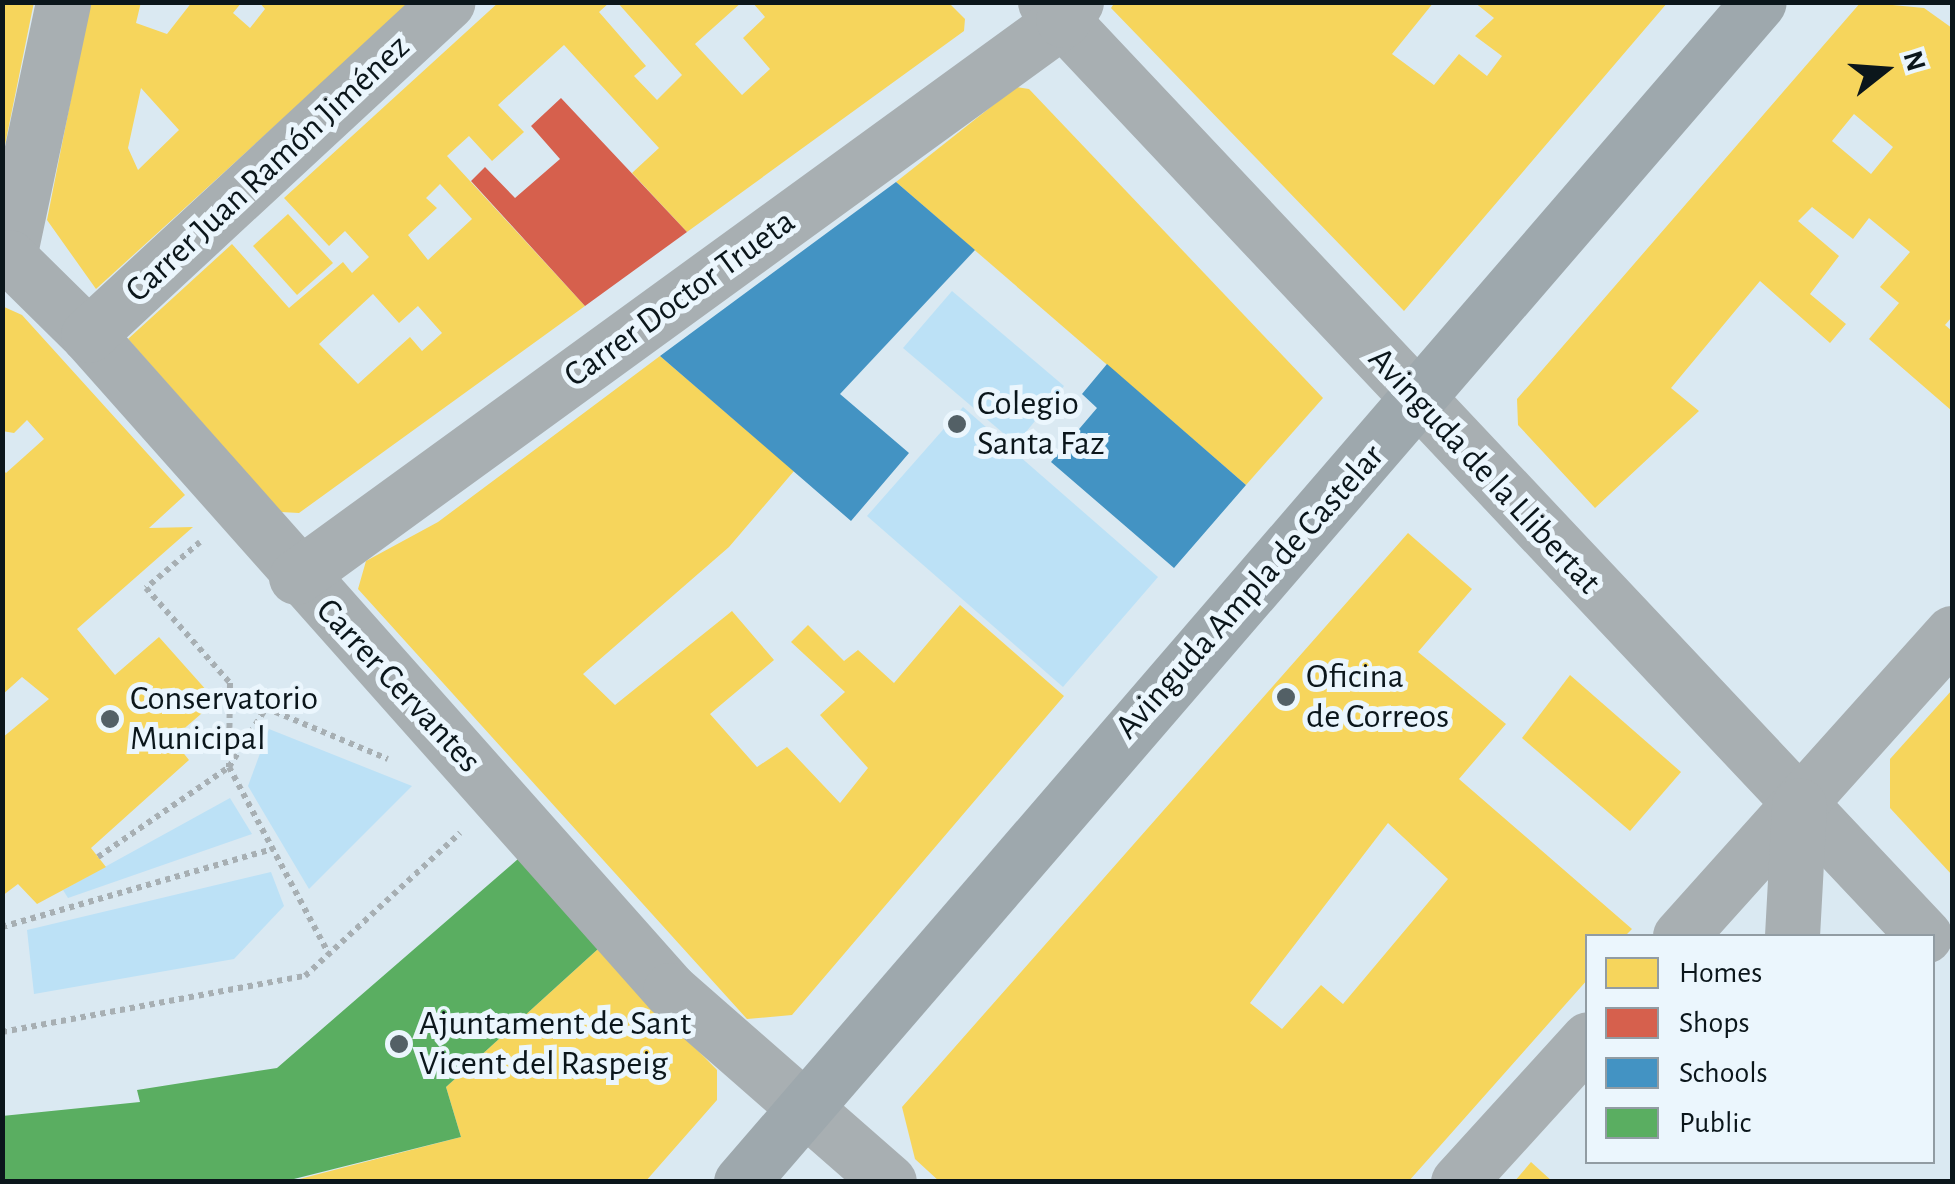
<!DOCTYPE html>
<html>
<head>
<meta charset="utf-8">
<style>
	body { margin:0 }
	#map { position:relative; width:1955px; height:1184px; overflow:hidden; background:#dae9f2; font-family:"Alegreya Sans",sans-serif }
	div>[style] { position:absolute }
	.green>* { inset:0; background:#bce1f6 }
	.homes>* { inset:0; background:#f6d55c }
	.shops>* { inset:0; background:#d6604d }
	.schools>* { inset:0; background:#4393c3 }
	.public>* { inset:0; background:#5aae61 }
	.path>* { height:6px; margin-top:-3px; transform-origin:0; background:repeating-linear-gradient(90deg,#a7afb3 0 5px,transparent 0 10px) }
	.minor>* { height:55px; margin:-27.5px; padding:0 27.5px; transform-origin:27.5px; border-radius:27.5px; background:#a8afb2 }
	.major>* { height:55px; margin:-27.5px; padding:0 27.5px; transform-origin:27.5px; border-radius:27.5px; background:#9ea8ad }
	.dots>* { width:28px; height:28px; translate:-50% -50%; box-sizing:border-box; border:5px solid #ebf6fd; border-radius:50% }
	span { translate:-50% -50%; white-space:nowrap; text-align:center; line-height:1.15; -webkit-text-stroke:10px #ebf6fd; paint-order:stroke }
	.street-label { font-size:35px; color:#0b161b }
	.poi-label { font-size:35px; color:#0b161b }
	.left { translate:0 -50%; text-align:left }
	.frame { position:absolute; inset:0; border:5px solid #0b161b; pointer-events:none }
	.legend { position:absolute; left:1585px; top:934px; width:350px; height:230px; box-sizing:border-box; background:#ebf6fd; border:2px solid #919ca3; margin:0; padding:12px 18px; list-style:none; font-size:30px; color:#0b161b }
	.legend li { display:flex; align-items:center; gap:20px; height:50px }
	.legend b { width:50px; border:2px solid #919ca3 }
	.north { position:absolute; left:1835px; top:20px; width:100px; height:100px; -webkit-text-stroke:8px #ebf6fd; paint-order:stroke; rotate:73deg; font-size:28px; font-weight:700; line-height:40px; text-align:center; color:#0b161b }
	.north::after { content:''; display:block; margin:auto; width:35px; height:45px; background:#0b161b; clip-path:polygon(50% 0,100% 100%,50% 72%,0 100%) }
</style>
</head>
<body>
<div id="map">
	<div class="green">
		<i style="clip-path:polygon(952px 291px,1064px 386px,1016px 444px,903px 348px)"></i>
		<i style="clip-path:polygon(963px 407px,1158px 577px,1063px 687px,867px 516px)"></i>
		<i style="clip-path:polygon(269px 729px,412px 786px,309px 889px,248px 786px)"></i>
		<i style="clip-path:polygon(230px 798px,252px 834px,68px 898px,63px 890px)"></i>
		<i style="clip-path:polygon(271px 872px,284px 906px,234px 959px,34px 994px,27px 930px)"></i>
	</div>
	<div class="homes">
		<i style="clip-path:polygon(2px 2px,34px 2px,4px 150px,2px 150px)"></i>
		<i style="clip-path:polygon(evenodd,90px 2px,141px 2px,136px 23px,167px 34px,192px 2px,242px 2px,233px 13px,250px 28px,265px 9px,259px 2px,411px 2px,96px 289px,47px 220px,90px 2px,141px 88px,179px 130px,138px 170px,128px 148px,141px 88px)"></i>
		<i style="clip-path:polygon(evenodd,499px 2px,610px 2px,599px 12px,646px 66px,634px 76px,657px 100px,682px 75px,617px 2px,742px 2px,695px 44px,742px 95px,770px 69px,743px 38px,765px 17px,752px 2px,948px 2px,965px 19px,964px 31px,687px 232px,632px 173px,659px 148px,564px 45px,498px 105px,524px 132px,492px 161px,469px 136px,447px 156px,585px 306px,299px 513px,281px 512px,128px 339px,232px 244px,289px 308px,343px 262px,352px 273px,369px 257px,345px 231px,329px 246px,284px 198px,499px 2px,440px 184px,472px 219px,428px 260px,408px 235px,437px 208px,426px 198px,440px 184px,499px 2px,373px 294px,399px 323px,418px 306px,442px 333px,422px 351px,410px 337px,358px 384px,319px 344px,373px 294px)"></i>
		<i style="clip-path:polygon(1115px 2px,1434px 2px,1392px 54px,1434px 85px,1459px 54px,1487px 76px,1502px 56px,1475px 36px,1494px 18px,1474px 2px,1668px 2px,1404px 311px,1111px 8px)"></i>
		<i style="clip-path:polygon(evenodd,1861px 2px,1924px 8px,1952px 28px,1952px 317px,1945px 325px,1952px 331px,1952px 411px,1869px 339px,1899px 303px,1880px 287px,1910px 252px,1869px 218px,1853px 239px,1812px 207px,1798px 221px,1839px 256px,1810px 294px,1846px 324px,1830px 343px,1760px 281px,1671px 388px,1699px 411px,1595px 508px,1518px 425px,1517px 399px,1861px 2px,1854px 114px,1893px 147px,1871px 174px,1832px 141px,1854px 114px)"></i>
		<i style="clip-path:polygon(1016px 87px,1029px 89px,1323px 398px,1246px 485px,896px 182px)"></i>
		<i style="clip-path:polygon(288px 214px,333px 263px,297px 295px,253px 246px)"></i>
		<i style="clip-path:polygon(2px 306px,22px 315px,185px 495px,149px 528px,193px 527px,77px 629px,115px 675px,159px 637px,216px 701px,172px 739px,189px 760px,91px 848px,106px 867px,37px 904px,18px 884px,2px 896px,2px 738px,49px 699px,22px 677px,2px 695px,2px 469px,6px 473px,44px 439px,27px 420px,14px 433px,2px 431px)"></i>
		<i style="clip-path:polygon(660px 356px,794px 471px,729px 547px,583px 674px,615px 705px,732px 611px,774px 660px,710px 714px,757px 767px,787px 747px,840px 803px,868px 768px,820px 715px,845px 692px,791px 642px,808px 625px,844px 661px,858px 650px,894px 683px,960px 605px,1064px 696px,792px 1015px,747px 1019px,358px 589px,366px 561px,438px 522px)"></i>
		<i style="clip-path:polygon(evenodd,1408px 533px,1472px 589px,1418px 652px,1506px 724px,1459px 779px,1632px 929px,1625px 936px,1588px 936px,1588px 979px,1408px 1182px,940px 1182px,915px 1159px,902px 1107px,1408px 533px,1388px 823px,1448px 879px,1343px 1004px,1321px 985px,1282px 1029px,1250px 1003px,1388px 823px)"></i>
		<i style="clip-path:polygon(1570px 675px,1681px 772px,1630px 831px,1522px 738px)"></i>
		<i style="clip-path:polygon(1952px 690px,1952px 875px,1890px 808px,1890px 759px)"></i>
		<i style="clip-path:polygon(598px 949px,717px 1070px,717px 1100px,645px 1182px,288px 1182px,461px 1137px,446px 1087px)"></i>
		<i style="clip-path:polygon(1531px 1162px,1553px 1182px,1514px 1182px)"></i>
	</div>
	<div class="shops">
		<i style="clip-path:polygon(561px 98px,687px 232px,585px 306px,471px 181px,485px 167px,515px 198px,560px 159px,531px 126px)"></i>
	</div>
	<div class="schools">
		<i style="clip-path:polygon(896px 182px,975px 250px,840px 394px,909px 453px,851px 521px,660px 356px)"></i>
		<i style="clip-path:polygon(1107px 364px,1246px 485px,1174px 568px,1051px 462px,1097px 408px,1082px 394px)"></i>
	</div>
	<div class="public">
		<i style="clip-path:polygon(518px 859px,598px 949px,446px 1087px,461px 1137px,282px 1182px,2px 1182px,2px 1116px,140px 1102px,137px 1090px,277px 1068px)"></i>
	</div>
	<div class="path">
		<i style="left:200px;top:542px;width:71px;rotate:139.6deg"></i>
		<i style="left:146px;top:588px;width:127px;rotate:48.5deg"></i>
		<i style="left:230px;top:683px;width:84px;rotate:90.7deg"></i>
		<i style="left:229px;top:767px;width:212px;rotate:61.9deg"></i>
		<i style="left:98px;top:857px;width:159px;rotate:-34.5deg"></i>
		<i style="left:229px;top:767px;width:70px;rotate:-57.9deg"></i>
		<i style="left:266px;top:708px;width:132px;rotate:22.7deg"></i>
		<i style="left:2px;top:927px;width:282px;rotate:-16.1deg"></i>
		<i style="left:2px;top:1032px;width:308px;rotate:-10.5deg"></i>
		<i style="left:305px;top:976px;width:211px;rotate:-42.7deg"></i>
	</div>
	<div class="minor">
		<i style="left:1045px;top:2px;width:1283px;rotate:46.71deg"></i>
		<i style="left:9px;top:257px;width:261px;rotate:-78deg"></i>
		<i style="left:2px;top:258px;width:7px;rotate:-8deg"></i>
		<i style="left:9px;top:257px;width:111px;rotate:44.6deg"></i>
		<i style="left:88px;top:335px;width:876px;rotate:48.38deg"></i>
		<i style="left:670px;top:990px;width:291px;rotate:41.2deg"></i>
		<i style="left:88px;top:335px;width:490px;rotate:-42.8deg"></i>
		<i style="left:296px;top:577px;width:948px;rotate:-35.99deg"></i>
		<i style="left:1063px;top:20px;width:22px;rotate:-54deg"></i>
		<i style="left:1680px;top:936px;width:407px;rotate:-48.1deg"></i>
		<i style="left:1792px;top:936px;width:131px;rotate:-86.9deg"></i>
		<i style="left:1458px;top:1182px;width:193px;rotate:-47.7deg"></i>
	</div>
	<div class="major">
		<i style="left:741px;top:1182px;width:1558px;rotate:-49.22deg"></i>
	</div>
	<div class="dots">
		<i style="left:957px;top:424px;background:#536066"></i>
		<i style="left:1286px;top:697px;background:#536066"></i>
		<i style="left:110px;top:719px;background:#536066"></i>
		<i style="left:399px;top:1044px;background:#536066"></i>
	</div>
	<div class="street-label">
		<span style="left:268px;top:169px;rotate:-43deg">Carrer Juan Ramón Jiménez</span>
		<span style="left:680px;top:299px;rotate:-36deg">Carrer Doctor Trueta</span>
		<span style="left:1484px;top:471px;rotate:47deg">Avinguda de la Llibertat</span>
		<span style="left:1250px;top:592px;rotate:-48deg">Avinguda Ampla de Castelar</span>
		<span style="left:398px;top:686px;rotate:47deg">Carrer Cervantes</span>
	</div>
	<div class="poi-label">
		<span class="left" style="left:977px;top:424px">Colegio<br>Santa Faz</span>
		<span class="left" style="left:1306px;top:697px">Oficina<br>de Correos</span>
		<span class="left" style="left:130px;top:719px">Conservatorio<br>Municipal</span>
		<span class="left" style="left:419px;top:1044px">Ajuntament de Sant<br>Vicent del Raspeig</span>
	</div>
	<div class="frame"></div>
	<ul class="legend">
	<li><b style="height:28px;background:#f6d55c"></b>Homes</li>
	<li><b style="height:28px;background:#d6604d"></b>Shops</li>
	<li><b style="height:28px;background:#4393c3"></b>Schools</li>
	<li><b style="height:28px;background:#5aae61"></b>Public</li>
	</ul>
	<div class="north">N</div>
</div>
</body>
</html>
